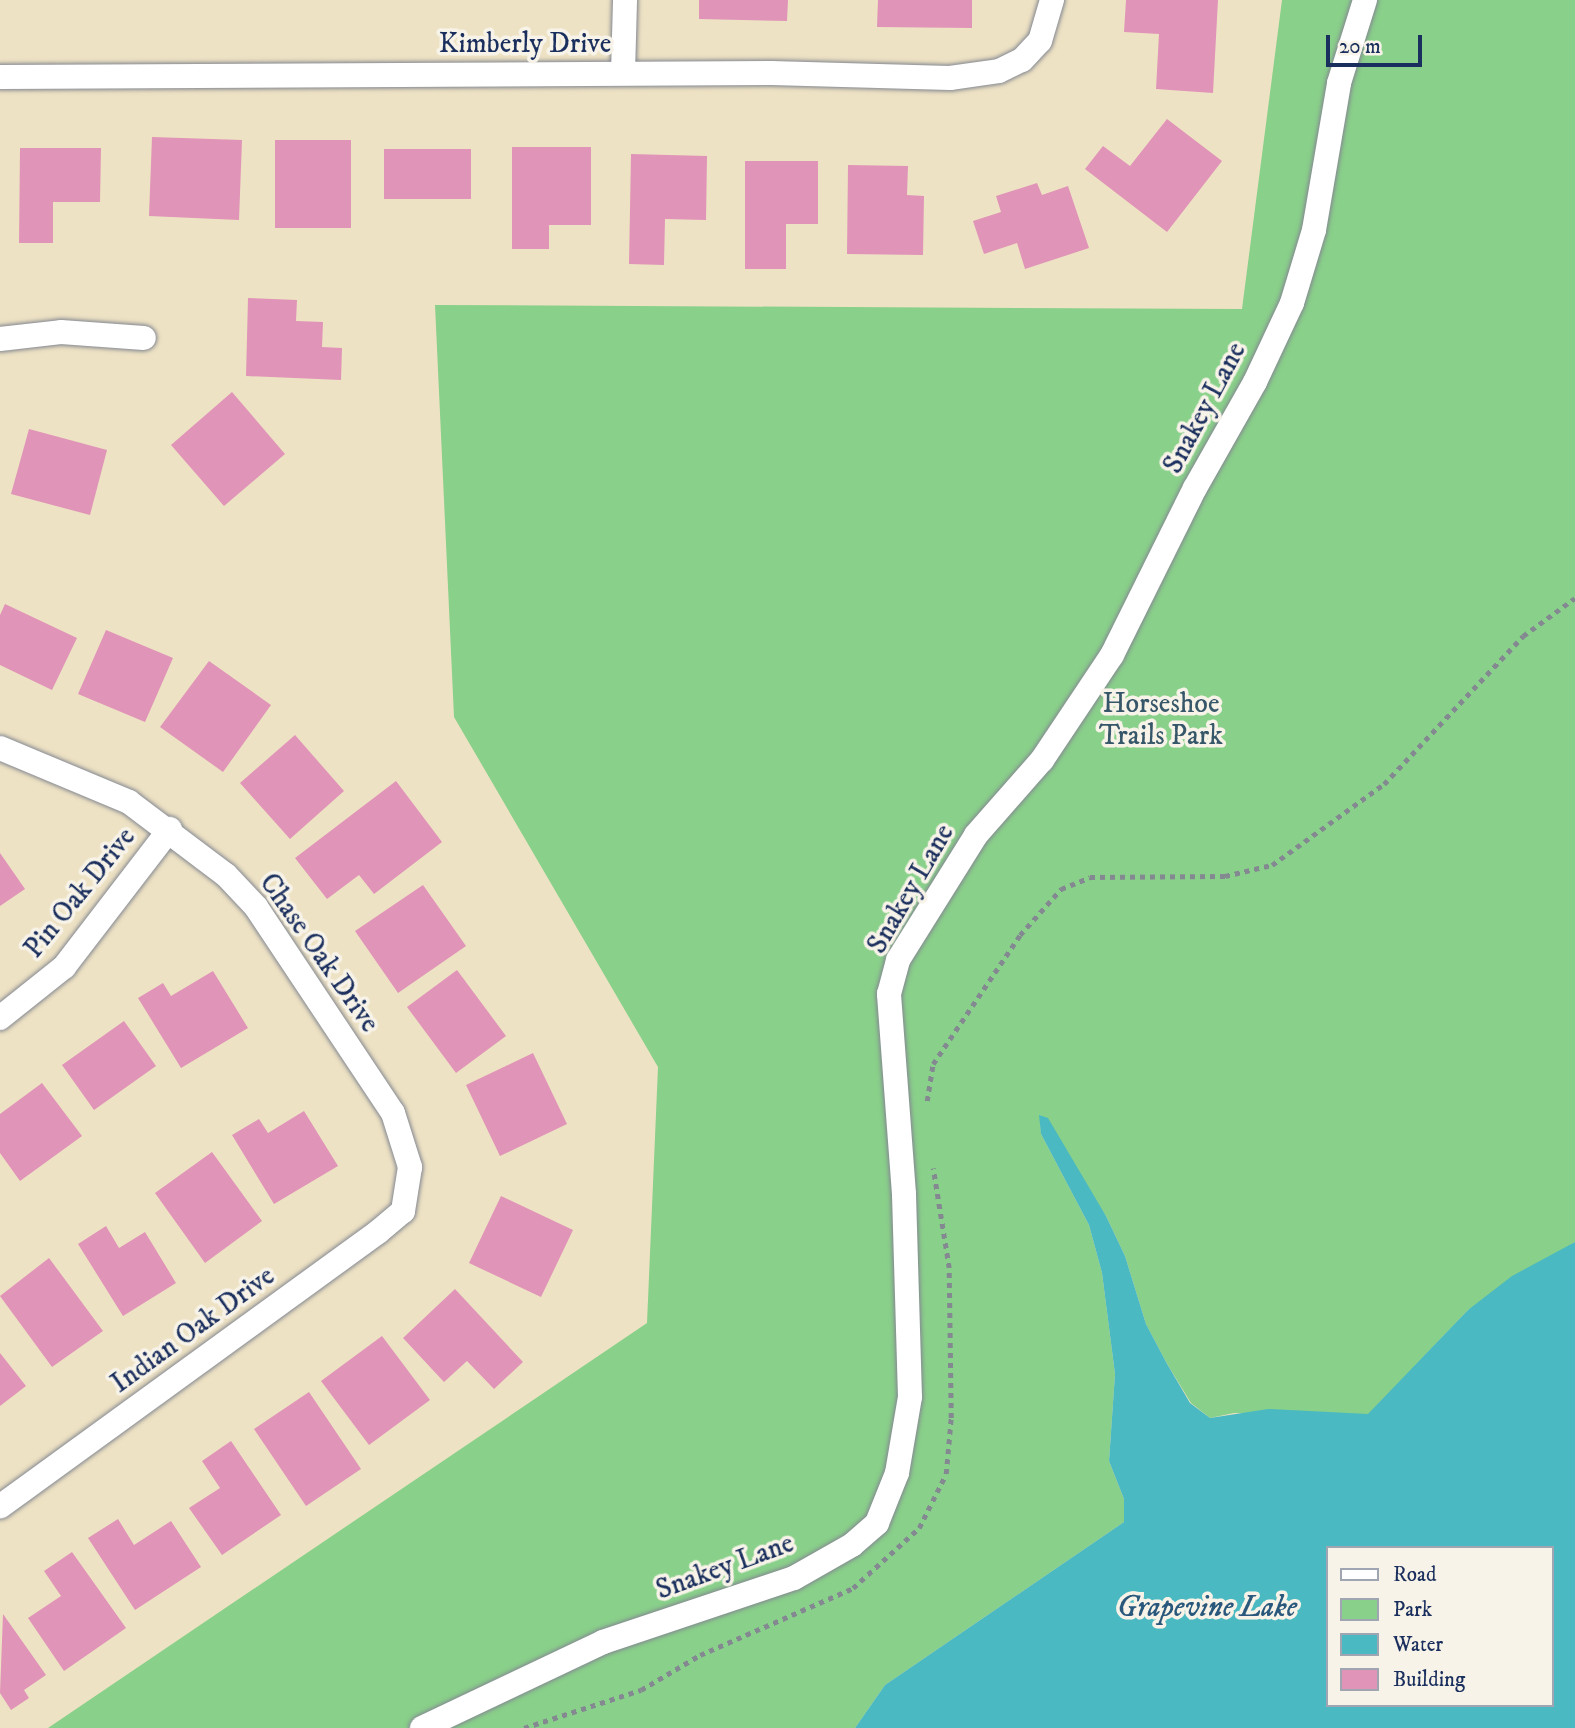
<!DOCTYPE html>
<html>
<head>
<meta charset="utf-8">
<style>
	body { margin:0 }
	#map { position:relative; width:1575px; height:1728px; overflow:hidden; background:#eee2c4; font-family:"IM FELL DW Pica",serif }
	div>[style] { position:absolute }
	.green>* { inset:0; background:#89d08a }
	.water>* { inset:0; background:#4ab9c2 }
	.building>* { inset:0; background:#e094b7 }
	.path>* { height:4.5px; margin-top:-2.25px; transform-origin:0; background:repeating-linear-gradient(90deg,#848891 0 5px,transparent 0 10px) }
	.roads { filter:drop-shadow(0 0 2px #848891) drop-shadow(0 0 2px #848891) }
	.street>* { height:24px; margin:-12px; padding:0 12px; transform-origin:12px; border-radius:12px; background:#fff }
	span { translate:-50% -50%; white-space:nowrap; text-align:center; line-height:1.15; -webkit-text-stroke:7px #f7f3e8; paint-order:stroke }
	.street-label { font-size:28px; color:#1b2f5e }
	.park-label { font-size:28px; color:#365769 }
	.water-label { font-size:30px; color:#29587c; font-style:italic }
	.legend { position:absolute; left:1326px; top:1546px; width:228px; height:161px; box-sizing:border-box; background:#f7f3e8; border:2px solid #9fa5b1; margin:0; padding:9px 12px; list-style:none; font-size:21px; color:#1b2f5e }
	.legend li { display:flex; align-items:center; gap:14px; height:35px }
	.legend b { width:35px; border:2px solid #9fa5b1 }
	.scale { position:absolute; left:1326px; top:35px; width:96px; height:32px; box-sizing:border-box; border:4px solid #1b2f5e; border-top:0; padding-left:9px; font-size:21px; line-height:24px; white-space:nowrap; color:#1b2f5e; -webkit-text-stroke:5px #f7f3e8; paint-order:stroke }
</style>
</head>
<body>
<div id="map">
	<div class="green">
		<i style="clip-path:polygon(1282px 0,1575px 0,1575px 1242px,1468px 1310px,1368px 1415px,1234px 1413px,1210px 1418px,1191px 1403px,1166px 1362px,1146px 1324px,1125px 1256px,1106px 1216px,1040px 1115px,1041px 1134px,1089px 1225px,1102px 1273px,1115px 1374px,1109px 1461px,1124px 1499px,1124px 1522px,885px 1685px,855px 1728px,48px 1728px,647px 1323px,658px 1067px,454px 717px,435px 305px,1242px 309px)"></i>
	</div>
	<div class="water">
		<i style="clip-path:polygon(evenodd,1039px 1115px,1048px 1118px,1106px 1216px,1125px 1256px,1146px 1324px,1166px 1362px,1190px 1403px,1210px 1418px,1268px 1409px,1368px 1414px,1468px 1310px,1512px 1276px,1575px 1242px,1575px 1728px,855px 1728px,885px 1685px,1124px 1522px,1124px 1499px,1109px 1461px,1115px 1374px,1102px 1273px,1089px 1225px,1041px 1134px,1039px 1115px,1328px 1548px,1552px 1548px,1552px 1705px,1328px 1705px,1328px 1548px)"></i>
	</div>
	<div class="building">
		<i style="clip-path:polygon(699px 0,788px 0,787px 21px,699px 19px)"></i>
		<i style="clip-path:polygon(878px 0,972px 0,972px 28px,877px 27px)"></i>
		<i style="clip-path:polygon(1126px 0,1218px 0,1213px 93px,1156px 89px,1159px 34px,1124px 32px)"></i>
		<i style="clip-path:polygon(1167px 119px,1222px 161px,1167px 232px,1085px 169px,1103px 146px,1130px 166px)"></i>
		<i style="clip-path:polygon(152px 137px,242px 140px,239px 220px,149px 216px)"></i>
		<i style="clip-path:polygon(275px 140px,351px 140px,351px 228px,275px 228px)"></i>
		<i style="clip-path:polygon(512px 147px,591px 147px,591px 225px,549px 225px,549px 249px,512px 249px)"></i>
		<i style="clip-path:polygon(20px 148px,101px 148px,100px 202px,53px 202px,53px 243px,19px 243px)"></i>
		<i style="clip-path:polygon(384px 149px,471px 149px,471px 199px,384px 199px)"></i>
		<i style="clip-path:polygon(631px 154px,707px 156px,706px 220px,665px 219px,664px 265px,629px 264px)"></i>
		<i style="clip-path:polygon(745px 161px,818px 161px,818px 224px,786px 224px,786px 269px,745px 269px)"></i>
		<i style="clip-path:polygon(848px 165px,908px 166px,907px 195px,924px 196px,923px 255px,847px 254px)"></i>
		<i style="clip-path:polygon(1037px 183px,1042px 195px,1068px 186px,1089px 248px,1025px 269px,1017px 243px,984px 254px,973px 221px,1001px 212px,996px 196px)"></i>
		<i style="clip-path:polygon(248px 298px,297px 300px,296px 321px,323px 322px,322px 347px,342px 348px,341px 380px,246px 376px)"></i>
		<i style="clip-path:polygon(232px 392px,285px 454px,224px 506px,171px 445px)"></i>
		<i style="clip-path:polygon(29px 429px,107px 450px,90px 515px,11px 494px)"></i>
		<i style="clip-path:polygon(5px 604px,77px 638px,52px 690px,0 665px,0 615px)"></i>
		<i style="clip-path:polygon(106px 630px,173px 658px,145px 722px,78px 694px)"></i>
		<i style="clip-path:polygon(209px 661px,271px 705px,223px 772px,160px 727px)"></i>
		<i style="clip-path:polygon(295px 735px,344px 791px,290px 839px,240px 783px)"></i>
		<i style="clip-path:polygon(396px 781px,442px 842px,374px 894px,359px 875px,327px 899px,295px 858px)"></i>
		<i style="clip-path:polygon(0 853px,25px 889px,0 906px)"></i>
		<i style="clip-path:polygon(423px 885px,466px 946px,398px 993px,355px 931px)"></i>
		<i style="clip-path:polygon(457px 970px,506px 1036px,456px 1073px,407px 1007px)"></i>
		<i style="clip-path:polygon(213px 971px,248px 1028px,181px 1068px,138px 998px,163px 983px,171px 996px)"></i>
		<i style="clip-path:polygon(124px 1021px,156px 1066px,94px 1110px,62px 1065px)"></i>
		<i style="clip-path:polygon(533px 1053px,567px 1124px,500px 1156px,466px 1085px)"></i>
		<i style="clip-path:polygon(42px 1083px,82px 1136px,20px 1181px,0 1153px,0 1114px)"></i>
		<i style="clip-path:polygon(304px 1111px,338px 1166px,274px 1204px,232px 1135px,259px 1119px,268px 1133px)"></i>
		<i style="clip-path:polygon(212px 1152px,262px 1221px,205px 1263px,155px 1193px)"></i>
		<i style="clip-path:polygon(501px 1196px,573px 1230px,541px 1297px,469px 1263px)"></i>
		<i style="clip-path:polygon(106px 1226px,119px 1248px,145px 1232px,176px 1283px,123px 1316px,78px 1244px)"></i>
		<i style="clip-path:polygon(49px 1258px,103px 1331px,52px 1367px,0 1296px)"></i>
		<i style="clip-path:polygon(455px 1289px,523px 1362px,494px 1389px,467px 1361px,444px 1382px,403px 1338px)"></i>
		<i style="clip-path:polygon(382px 1336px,430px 1400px,369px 1445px,321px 1381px)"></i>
		<i style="clip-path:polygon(0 1353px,26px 1386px,0 1406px)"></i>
		<i style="clip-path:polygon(309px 1392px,361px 1469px,306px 1506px,254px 1429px)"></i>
		<i style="clip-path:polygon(231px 1441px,281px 1515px,222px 1555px,189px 1508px,220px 1488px,202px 1461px)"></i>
		<i style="clip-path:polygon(118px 1519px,134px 1545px,171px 1521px,201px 1567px,135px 1610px,88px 1538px)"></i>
		<i style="clip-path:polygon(72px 1552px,126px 1628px,64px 1671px,28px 1618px,61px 1596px,44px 1571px)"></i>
		<i style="clip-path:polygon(3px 1614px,46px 1675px,24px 1690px,29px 1698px,11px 1710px,0 1693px)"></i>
	</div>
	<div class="path">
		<i style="left:927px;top:1101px;width:37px;rotate:-81deg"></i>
		<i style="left:933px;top:1064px;width:156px;rotate:-56deg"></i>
		<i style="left:1020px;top:935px;width:62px;rotate:-48.3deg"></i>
		<i style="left:1061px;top:889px;width:31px;rotate:-22deg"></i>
		<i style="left:1090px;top:877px;width:135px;rotate:-0.4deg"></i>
		<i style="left:1225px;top:876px;width:48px;rotate:-13.2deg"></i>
		<i style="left:1272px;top:865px;width:138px;rotate:-35.9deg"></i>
		<i style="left:1384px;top:784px;width:203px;rotate:-46.8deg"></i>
		<i style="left:1523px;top:636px;width:64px;rotate:-36.2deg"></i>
		<i style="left:524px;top:1728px;width:123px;rotate:-18deg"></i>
		<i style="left:641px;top:1690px;width:69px;rotate:-30.7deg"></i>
		<i style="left:700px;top:1655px;width:167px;rotate:-23.6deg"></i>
		<i style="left:853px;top:1588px;width:89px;rotate:-42.3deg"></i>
		<i style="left:919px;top:1528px;width:60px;rotate:-63.4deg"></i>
		<i style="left:946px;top:1474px;width:56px;rotate:-84.9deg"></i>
		<i style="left:951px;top:1418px;width:150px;rotate:-90.8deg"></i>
		<i style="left:949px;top:1268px;width:101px;rotate:-99.1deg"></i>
	</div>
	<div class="roads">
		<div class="street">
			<i style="left:623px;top:73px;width:73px;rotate:-88.4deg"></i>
			<i style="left:0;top:77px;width:771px;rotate:-0.3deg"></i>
			<i style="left:771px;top:73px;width:179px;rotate:1.6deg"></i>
			<i style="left:950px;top:78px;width:49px;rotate:-8.1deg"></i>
			<i style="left:999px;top:71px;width:25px;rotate:-26deg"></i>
			<i style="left:1022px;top:60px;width:26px;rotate:-47deg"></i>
			<i style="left:1040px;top:41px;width:43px;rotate:-73.7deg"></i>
			<i style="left:0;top:339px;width:61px;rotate:-6.5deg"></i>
			<i style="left:61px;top:332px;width:83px;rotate:4.1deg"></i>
			<i style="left:0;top:748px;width:140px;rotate:22.7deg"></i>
			<i style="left:129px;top:802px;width:121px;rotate:37deg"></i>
			<i style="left:226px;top:875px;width:44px;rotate:46.8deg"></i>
			<i style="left:256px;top:907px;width:247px;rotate:56.4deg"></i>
			<i style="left:393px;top:1113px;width:57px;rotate:72.5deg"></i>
			<i style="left:410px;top:1167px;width:45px;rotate:99deg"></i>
			<i style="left:403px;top:1211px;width:33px;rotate:140deg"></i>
			<i style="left:378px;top:1232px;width:467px;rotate:144deg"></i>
			<i style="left:0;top:1018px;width:82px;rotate:-38.6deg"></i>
			<i style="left:64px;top:967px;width:174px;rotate:-52.5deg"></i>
			<i style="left:422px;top:1728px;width:200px;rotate:-25.4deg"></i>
			<i style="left:603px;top:1642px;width:201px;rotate:-18.5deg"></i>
			<i style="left:794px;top:1578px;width:67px;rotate:-29.6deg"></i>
			<i style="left:852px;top:1545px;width:33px;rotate:-41deg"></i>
			<i style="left:877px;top:1523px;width:54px;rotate:-68.2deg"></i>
			<i style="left:897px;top:1473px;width:77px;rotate:-80.3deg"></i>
			<i style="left:910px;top:1397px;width:203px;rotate:-91.7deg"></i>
			<i style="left:904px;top:1194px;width:201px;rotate:-94.3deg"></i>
			<i style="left:889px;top:994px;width:35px;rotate:-75deg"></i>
			<i style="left:898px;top:960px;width:147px;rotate:-58deg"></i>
			<i style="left:976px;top:835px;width:100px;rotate:-48.7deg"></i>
			<i style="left:1042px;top:760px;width:126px;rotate:-56.3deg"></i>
			<i style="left:1112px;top:655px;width:186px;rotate:-63.6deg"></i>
			<i style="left:1195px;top:488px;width:122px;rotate:-60.5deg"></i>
			<i style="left:1255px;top:382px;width:87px;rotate:-64.9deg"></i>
			<i style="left:1292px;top:303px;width:76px;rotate:-73.2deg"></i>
			<i style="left:1314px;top:230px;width:149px;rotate:-80.3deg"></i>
			<i style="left:1339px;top:83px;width:87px;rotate:-72.6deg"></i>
		</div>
	</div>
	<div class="street-label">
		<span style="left:525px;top:44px">Kimberly Drive</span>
		<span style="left:1205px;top:408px;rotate:-62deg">Snakey Lane</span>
		<span style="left:911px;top:889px;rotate:-60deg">Snakey Lane</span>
		<span style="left:80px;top:893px;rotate:-51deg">Pin Oak Drive</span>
		<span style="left:319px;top:953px;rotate:55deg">Chase Oak Drive</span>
		<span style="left:193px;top:1330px;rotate:-36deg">Indian Oak Drive</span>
		<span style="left:725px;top:1567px;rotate:-20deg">Snakey Lane</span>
	</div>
	<div class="park-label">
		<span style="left:1161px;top:720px">Horseshoe<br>Trails Park</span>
	</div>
	<div class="water-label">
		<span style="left:1207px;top:1608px">Grapevine Lake</span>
	</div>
	<ul class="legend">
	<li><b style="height:9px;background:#fff"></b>Road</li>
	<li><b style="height:19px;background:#89d08a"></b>Park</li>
	<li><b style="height:19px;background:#4ab9c2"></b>Water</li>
	<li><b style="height:19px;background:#e094b7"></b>Building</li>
	</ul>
	<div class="scale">20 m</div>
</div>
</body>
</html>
